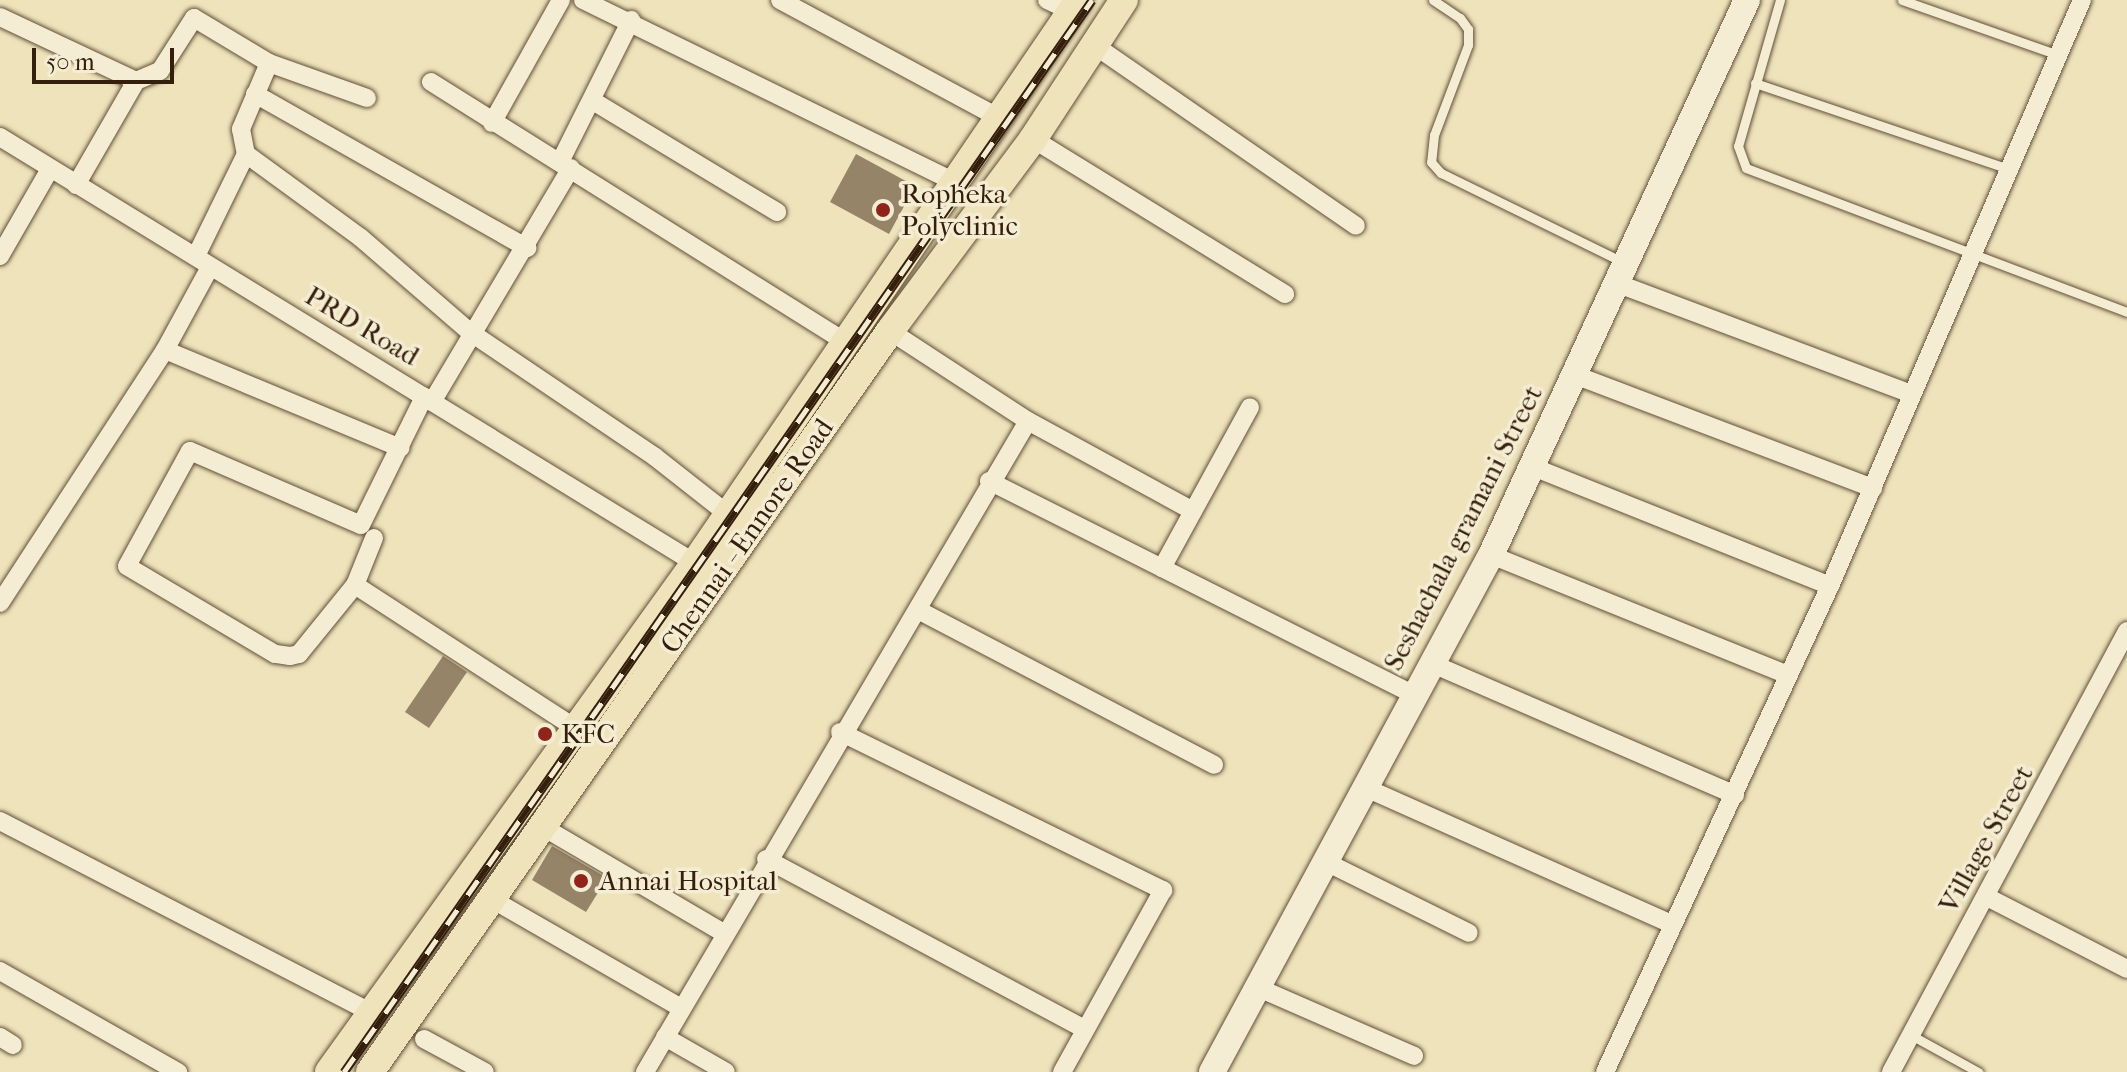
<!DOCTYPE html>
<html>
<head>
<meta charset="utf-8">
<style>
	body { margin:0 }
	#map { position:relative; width:2127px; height:1072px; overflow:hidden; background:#eee3bb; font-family:"IM FELL French Canon",serif }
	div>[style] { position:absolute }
	.building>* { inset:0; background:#958467 }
	.roads { filter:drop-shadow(0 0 2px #624f38) drop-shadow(0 0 2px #624f38) }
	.lane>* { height:9px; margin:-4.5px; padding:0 4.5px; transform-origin:4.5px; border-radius:4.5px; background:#f4edd3 }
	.street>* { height:18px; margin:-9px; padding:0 9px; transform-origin:9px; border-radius:9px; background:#f4edd3 }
	.secondary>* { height:26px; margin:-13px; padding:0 13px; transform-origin:13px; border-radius:13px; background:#f4edd3 }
	.primary>* { height:28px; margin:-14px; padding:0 14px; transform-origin:14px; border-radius:14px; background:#eee3bb }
	.rail>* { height:9px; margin-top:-4.5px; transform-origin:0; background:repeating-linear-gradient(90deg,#f4edd3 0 18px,#341e0c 0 36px); box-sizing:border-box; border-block:2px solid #341e0c }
	.dots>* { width:22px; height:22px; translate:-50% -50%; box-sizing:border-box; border:4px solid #f4edd3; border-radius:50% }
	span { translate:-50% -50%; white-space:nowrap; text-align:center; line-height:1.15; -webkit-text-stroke:7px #f4edd3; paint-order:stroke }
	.poi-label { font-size:28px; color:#341e0c }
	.left { translate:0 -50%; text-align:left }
	.street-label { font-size:28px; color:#341e0c }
	.scale { position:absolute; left:32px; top:48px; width:142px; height:36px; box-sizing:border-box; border:4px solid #341e0c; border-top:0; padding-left:10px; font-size:24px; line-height:28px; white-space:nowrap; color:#341e0c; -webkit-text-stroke:6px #f4edd3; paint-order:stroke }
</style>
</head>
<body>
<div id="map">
	<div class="building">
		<i style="clip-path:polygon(856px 154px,915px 186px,889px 234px,830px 202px)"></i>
		<i style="clip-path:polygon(443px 656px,467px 672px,429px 728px,405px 712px)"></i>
		<i style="clip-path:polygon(552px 846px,607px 878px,586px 912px,532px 880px)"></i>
	</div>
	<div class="roads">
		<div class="lane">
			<i style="left:1433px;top:0;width:32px;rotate:34deg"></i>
			<i style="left:1460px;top:18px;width:14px;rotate:54deg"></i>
			<i style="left:1468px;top:29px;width:16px;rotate:90deg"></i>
			<i style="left:1468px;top:45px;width:96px;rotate:110.7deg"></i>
			<i style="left:1434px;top:135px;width:27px;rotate:96deg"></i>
			<i style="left:1431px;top:162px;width:15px;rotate:48deg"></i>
			<i style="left:1441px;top:173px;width:203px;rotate:26.1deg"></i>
			<i style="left:1780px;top:0;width:152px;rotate:106deg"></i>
			<i style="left:1738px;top:146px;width:23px;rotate:70deg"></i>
			<i style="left:1746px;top:168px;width:407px;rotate:20.7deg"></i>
			<i style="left:1902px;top:0;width:165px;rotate:19.4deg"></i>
			<i style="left:1755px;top:83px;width:268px;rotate:18.7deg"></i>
			<i style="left:1911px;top:1035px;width:77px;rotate:28.9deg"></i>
		</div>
		<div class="street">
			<i style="left:583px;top:0;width:413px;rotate:26.1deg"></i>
			<i style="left:780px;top:0;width:249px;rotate:28.3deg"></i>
			<i style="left:1047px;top:0;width:26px;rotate:25deg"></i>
			<i style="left:0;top:17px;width:150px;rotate:25.2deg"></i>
			<i style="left:1094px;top:45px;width:318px;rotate:34.6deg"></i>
			<i style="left:269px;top:63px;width:72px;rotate:113deg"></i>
			<i style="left:241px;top:129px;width:25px;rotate:79deg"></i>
			<i style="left:246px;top:154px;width:142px;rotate:36.1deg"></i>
			<i style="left:361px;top:238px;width:144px;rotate:40.8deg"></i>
			<i style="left:470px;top:332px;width:223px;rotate:34deg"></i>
			<i style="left:655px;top:457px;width:94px;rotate:38.1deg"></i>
			<i style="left:431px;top:82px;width:491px;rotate:32.1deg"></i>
			<i style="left:255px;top:94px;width:313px;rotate:29.5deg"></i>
			<i style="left:593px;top:101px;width:215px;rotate:31.1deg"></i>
			<i style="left:492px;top:123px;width:141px;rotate:-60.7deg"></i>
			<i style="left:0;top:137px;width:815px;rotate:31.51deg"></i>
			<i style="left:1033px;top:139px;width:296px;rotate:31.6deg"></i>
			<i style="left:560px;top:162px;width:159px;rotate:-63.4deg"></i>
			<i style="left:76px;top:185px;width:120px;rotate:-60deg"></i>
			<i style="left:136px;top:81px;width:26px;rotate:-23deg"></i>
			<i style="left:160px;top:71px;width:63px;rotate:-57.3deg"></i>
			<i style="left:194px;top:18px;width:87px;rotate:31deg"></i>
			<i style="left:269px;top:63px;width:104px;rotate:19.7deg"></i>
			<i style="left:0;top:256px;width:100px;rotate:-60.1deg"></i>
			<i style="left:196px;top:256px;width:114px;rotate:-63.9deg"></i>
			<i style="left:1616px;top:283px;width:316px;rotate:20.6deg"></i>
			<i style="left:165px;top:350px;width:255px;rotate:22.6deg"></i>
			<i style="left:1575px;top:375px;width:319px;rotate:20.8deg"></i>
			<i style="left:432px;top:402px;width:272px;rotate:-59.3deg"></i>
			<i style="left:1028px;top:421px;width:188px;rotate:28.6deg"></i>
			<i style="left:1533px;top:467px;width:320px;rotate:21.8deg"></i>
			<i style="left:989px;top:481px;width:477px;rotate:26.7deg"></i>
			<i style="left:374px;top:538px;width:51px;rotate:112deg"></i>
			<i style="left:355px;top:585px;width:89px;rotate:129.1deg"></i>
			<i style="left:299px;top:654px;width:9px;rotate:167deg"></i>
			<i style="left:290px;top:656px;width:15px;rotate:-172deg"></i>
			<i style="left:275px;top:654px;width:172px;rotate:-149.3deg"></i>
			<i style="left:127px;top:566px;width:131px;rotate:-61.3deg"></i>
			<i style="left:190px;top:451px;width:186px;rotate:23.4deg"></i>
			<i style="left:361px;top:525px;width:143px;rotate:-63.8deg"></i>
			<i style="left:1491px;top:555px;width:320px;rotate:22deg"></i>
			<i style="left:1162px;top:568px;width:183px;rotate:-61.3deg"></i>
			<i style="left:355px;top:585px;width:261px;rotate:33deg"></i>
			<i style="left:0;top:603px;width:302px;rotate:-56.9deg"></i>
			<i style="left:165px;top:350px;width:94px;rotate:-61.5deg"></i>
			<i style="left:918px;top:610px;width:334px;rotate:27.6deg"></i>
			<i style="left:1435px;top:665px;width:327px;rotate:23.4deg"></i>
			<i style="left:840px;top:732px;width:360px;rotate:26.1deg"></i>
			<i style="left:1163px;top:890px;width:208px;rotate:119deg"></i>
			<i style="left:1366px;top:788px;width:335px;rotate:24deg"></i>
			<i style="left:0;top:821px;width:416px;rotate:27.3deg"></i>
			<i style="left:543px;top:827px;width:210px;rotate:30.4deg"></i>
			<i style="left:766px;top:859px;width:361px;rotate:28.1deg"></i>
			<i style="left:1328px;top:863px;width:157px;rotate:26.4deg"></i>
			<i style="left:1987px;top:897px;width:157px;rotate:27.2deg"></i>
			<i style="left:495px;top:901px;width:215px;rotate:29.9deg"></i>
			<i style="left:0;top:971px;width:205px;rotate:29.6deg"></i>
			<i style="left:1261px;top:989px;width:167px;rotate:23.6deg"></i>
			<i style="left:0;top:1037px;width:15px;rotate:32deg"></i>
			<i style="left:665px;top:1037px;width:70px;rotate:29.8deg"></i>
			<i style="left:424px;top:1039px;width:69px;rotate:28.4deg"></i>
			<i style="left:645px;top:1072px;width:755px;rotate:-59.53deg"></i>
			<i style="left:1028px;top:421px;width:165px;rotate:-146.9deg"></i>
			<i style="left:1605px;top:1072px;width:536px;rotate:-65.16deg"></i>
			<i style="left:1830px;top:586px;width:638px;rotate:-66.73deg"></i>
			<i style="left:1891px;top:1072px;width:500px;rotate:-61.85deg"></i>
		</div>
		<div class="secondary">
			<i style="left:1212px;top:1072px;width:587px;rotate:-61.65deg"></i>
			<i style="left:1491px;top:555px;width:611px;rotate:-65.24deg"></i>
		</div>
		<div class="primary">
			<i style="left:329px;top:1072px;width:627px;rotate:-54.28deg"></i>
			<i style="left:695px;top:563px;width:681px;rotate:-55.7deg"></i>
			<i style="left:370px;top:1072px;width:905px;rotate:-54.94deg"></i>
			<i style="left:890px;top:331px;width:239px;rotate:-53.3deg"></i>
			<i style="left:1033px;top:139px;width:166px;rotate:-56.8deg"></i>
		</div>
	</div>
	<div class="rail">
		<i style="left:344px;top:1072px;width:1307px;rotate:-55.09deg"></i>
	</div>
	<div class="dots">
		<i style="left:883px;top:210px;background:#8f2418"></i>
		<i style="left:545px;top:734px;background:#8f2418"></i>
		<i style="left:581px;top:881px;background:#8f2418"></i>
	</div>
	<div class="poi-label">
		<span class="left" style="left:901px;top:210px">Ropheka<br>Polyclinic</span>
		<span class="left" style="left:561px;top:734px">KFC</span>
		<span class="left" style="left:599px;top:881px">Annai Hospital</span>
	</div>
	<div class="street-label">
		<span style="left:362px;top:326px;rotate:31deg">PRD Road</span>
		<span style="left:1463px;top:528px;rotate:-63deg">Seshachala gramani Street</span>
		<span style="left:747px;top:536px;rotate:-55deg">Chennai - Ennore Road</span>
		<span style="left:1986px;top:839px;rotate:-61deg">Village Street</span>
	</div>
	<div class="scale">50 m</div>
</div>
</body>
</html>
